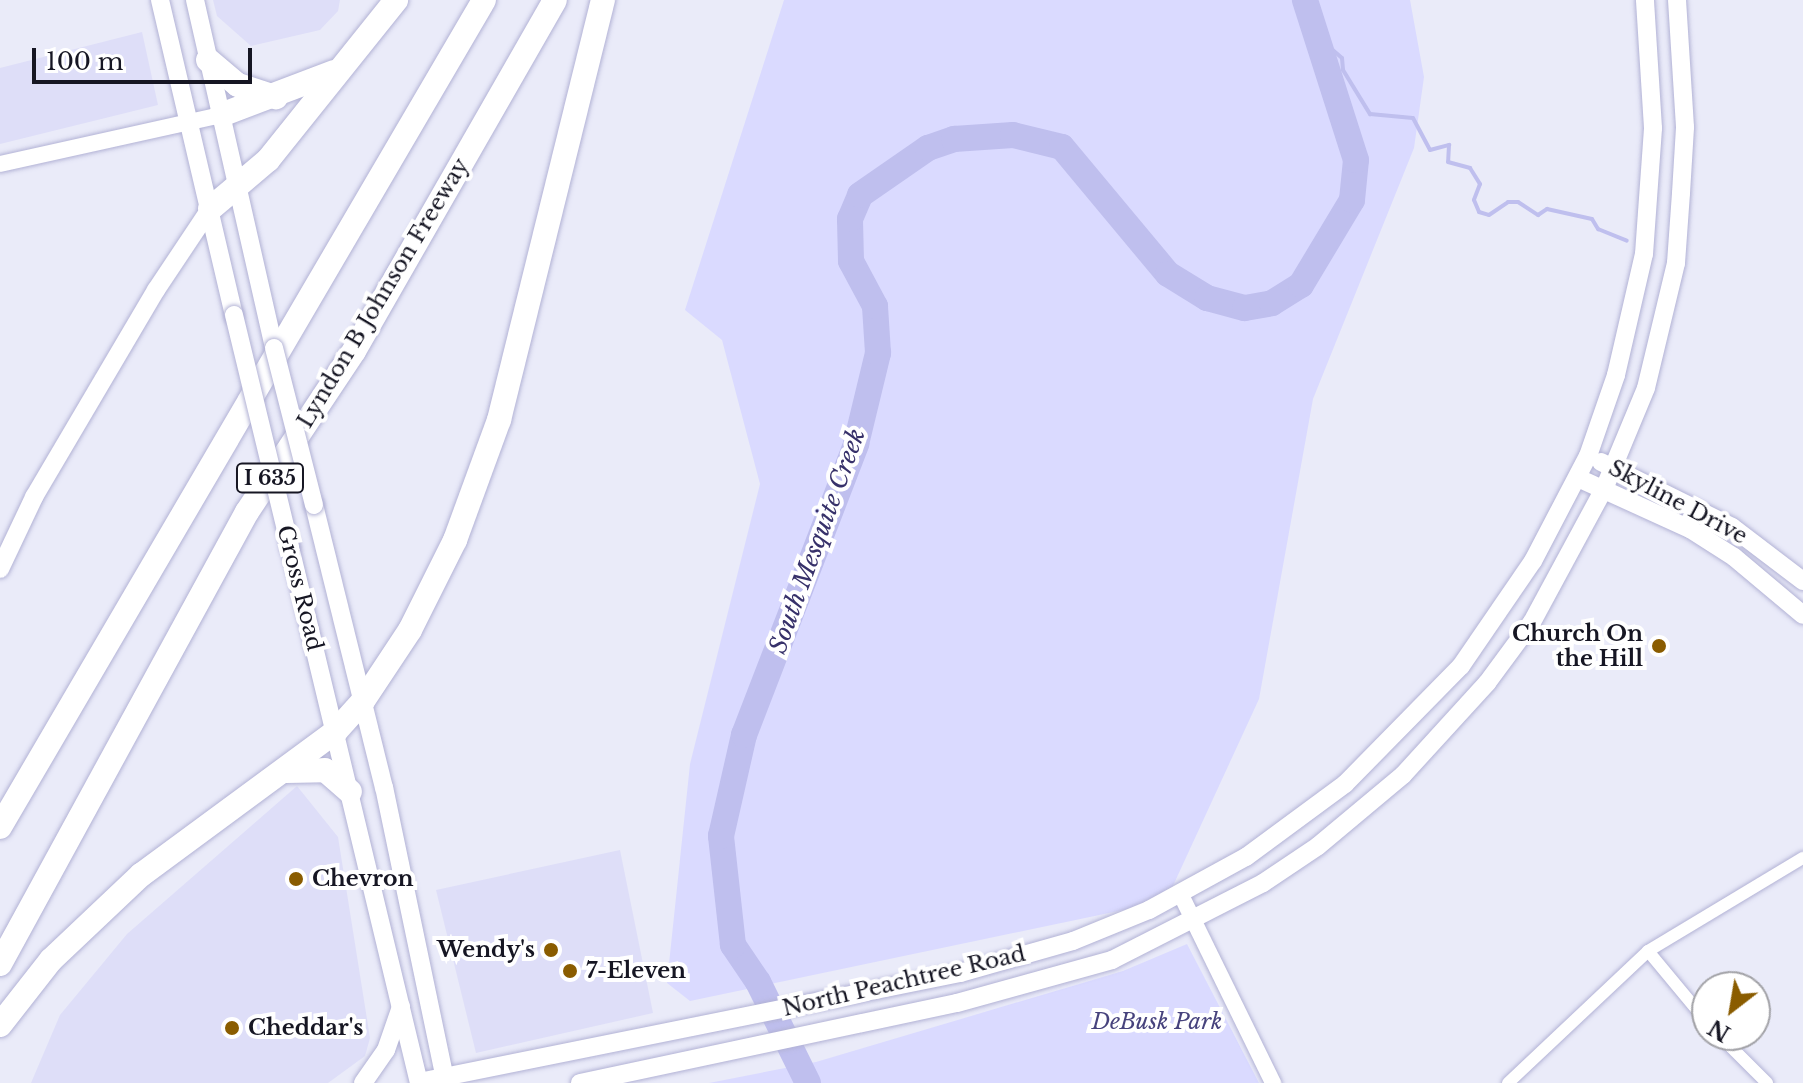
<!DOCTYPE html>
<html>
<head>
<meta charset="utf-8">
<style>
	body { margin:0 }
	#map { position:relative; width:1803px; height:1083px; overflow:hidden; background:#eaebf9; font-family:"Libre Baskerville",serif }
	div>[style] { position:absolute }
	.built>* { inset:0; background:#dedef8 }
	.green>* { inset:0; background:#dadaff }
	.stream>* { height:4px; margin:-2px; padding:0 2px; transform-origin:2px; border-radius:2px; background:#bfbfee }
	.river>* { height:26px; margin:-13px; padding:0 13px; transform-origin:13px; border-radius:13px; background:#bfbfee }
	.roads { filter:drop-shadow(0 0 2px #b2b2d5) drop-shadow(0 0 2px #b2b2d5) }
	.minor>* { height:12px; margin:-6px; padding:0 6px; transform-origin:6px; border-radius:6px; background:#fff }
	.tertiary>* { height:16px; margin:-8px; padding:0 8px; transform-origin:8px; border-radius:8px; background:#fff }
	.secondary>* { height:18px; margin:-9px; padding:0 9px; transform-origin:9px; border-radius:9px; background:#fff }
	.motorway>* { height:24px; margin:-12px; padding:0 12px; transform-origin:12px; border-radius:12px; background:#fff }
	.bridges { filter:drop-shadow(0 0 2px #b2b2d5) drop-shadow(0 0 2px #b2b2d5) }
	.secondary-bridge>* { height:18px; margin:-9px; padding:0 9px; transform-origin:9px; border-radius:9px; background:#fff }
	.dots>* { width:22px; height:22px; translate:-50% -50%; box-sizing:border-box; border:4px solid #fff; border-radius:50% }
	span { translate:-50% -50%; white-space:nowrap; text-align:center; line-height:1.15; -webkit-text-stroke:8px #fff; paint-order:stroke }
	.shield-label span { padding:2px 6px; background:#fff; border:2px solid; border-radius:6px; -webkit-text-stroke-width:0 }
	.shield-label { font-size:20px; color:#161623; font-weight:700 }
	.street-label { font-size:22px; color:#161623 }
	.poi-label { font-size:22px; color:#161623; font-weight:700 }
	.right { translate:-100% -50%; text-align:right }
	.left { translate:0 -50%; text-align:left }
	.park-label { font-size:22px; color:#47437d; font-style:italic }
	.water-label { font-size:24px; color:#37316a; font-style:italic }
	.north { position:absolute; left:1691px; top:971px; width:80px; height:80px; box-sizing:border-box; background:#fff; border:2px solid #a2a2a7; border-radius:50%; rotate:211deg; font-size:22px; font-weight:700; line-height:32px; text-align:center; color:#161623 }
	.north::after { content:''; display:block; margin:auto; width:28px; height:36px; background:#8a5c00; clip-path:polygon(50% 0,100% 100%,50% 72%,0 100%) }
	.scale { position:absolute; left:32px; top:48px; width:220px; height:36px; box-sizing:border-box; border:4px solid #161623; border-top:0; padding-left:10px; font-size:24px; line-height:28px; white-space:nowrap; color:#161623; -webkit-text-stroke:6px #fff; paint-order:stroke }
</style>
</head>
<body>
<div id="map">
	<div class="built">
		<i style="clip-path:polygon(213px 0,340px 0,338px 11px,320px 30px,251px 46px,217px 16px)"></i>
		<i style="clip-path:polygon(142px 32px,158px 105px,0 144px,0 68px)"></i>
		<i style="clip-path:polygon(297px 786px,338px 837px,370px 1038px,365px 1056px,328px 1083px,31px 1083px,60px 1015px,127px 934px)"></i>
		<i style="clip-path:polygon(620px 850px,653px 1013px,476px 1053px,436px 890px)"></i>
	</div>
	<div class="green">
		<i style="clip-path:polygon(784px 0,1410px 0,1424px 77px,1414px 148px,1313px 399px,1259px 699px,1166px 901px,690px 1001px,667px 983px,690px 764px,760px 484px,722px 340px,685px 310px)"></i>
		<i style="clip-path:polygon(1187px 944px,1259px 1083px,709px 1083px,816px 1062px,1123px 971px)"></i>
	</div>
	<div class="stream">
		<i style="left:1319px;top:38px;width:30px;rotate:41deg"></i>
		<i style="left:1342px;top:58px;width:12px;rotate:85deg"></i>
		<i style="left:1343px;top:70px;width:52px;rotate:58.5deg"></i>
		<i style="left:1370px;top:114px;width:43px;rotate:5.3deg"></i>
		<i style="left:1413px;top:118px;width:36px;rotate:62deg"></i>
		<i style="left:1430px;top:150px;width:20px;rotate:-15deg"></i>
		<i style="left:1449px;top:145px;width:17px;rotate:93deg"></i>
		<i style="left:1448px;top:162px;width:23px;rotate:15deg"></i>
		<i style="left:1470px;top:168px;width:19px;rotate:58deg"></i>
		<i style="left:1480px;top:184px;width:17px;rotate:111deg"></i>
		<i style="left:1474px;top:200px;width:13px;rotate:67deg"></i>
		<i style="left:1479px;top:212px;width:10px;rotate:17deg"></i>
		<i style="left:1489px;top:215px;width:23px;rotate:-34deg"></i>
		<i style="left:1508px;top:202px;width:10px"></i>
		<i style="left:1518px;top:202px;width:24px;rotate:33deg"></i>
		<i style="left:1538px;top:215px;width:11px;rotate:-34deg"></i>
		<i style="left:1547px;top:209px;width:46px;rotate:12.5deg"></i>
		<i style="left:1592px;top:219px;width:12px;rotate:59deg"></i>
		<i style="left:1598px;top:229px;width:31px;rotate:22deg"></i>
	</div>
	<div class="river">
		<i style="left:808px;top:1083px;width:113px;rotate:-116.3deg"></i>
		<i style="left:758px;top:982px;width:45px;rotate:-124deg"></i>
		<i style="left:733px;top:945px;width:110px;rotate:-96.3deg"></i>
		<i style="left:721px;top:836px;width:104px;rotate:-77.2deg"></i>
		<i style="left:744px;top:735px;width:312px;rotate:-68.9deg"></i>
		<i style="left:856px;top:444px;width:94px;rotate:-76.4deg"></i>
		<i style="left:878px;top:353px;width:47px;rotate:-93.7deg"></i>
		<i style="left:875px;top:306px;width:51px;rotate:-118.1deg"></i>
		<i style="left:851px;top:261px;width:42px;rotate:-91.4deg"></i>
		<i style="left:850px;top:219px;width:26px;rotate:-67deg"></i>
		<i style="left:860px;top:195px;width:83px;rotate:-34.7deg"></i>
		<i style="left:928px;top:148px;width:28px;rotate:-19deg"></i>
		<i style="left:954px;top:139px;width:59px;rotate:-3.9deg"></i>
		<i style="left:1013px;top:135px;width:50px;rotate:13.8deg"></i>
		<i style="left:1062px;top:147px;width:165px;rotate:50.2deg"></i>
		<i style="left:1168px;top:274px;width:46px;rotate:31.6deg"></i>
		<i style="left:1207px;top:298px;width:39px;rotate:15deg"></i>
		<i style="left:1245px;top:308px;width:27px;rotate:-10deg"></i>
		<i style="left:1272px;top:303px;width:34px;rotate:-32deg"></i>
		<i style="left:1301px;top:285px;width:99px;rotate:-59deg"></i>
		<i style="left:1352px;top:200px;width:40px;rotate:-84.3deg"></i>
		<i style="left:1356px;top:160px;width:168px;rotate:-107.7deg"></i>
	</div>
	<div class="roads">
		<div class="minor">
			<i style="left:1648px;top:951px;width:92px;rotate:50.3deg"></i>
			<i style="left:1719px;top:1035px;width:68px;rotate:45deg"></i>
			<i style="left:1508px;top:1083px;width:192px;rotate:-43.3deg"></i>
			<i style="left:1648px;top:951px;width:181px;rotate:-31deg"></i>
		</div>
		<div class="tertiary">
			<i style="left:0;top:164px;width:226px;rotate:-12.5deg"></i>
			<i style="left:1180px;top:893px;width:212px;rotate:63.9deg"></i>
		</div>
		<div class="secondary">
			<i style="left:160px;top:0;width:324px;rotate:76.8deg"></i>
			<i style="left:195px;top:0;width:357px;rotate:77.2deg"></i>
			<i style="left:1601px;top:462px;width:146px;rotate:26.4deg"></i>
			<i style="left:1732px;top:527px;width:89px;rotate:37.3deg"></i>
			<i style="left:1578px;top:478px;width:123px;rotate:24.5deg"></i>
			<i style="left:1690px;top:529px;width:52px;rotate:32.5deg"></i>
			<i style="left:1734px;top:557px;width:90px;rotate:40deg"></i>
			<i style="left:314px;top:505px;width:291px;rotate:76.1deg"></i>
			<i style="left:384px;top:787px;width:302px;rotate:78.2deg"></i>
			<i style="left:290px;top:547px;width:551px;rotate:76.47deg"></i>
			<i style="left:0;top:569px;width:80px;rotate:-64.7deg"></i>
			<i style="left:34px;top:497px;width:240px;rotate:-59.5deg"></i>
			<i style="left:156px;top:290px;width:97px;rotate:-56.3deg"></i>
			<i style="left:419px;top:1082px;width:552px;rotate:-11.39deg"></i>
			<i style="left:960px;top:973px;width:117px;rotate:-15.8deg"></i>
			<i style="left:1073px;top:941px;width:82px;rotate:-22.2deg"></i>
			<i style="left:1149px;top:910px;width:111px;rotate:-28.7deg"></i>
			<i style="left:1246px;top:857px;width:123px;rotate:-36.4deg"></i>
			<i style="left:1345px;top:784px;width:165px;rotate:-45.5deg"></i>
			<i style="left:1461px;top:666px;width:127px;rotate:-55.6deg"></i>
			<i style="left:1533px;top:561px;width:119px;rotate:-62.4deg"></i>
			<i style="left:1588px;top:456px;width:86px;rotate:-70.9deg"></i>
			<i style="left:1616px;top:375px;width:124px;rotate:-77deg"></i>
			<i style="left:1644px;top:254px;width:126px;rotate:-85.9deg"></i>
			<i style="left:1653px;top:128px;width:128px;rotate:-93.6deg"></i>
			<i style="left:363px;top:1083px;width:40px;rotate:-55.1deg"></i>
			<i style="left:386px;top:1050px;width:46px;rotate:-70.8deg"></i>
			<i style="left:580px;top:1083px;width:385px;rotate:-12deg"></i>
			<i style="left:957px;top:1003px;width:161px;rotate:-15.5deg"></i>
			<i style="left:1112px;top:960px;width:169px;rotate:-27deg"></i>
			<i style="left:1263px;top:883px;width:66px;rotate:-33.9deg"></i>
			<i style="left:1318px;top:846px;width:111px;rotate:-39.9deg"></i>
			<i style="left:1403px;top:775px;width:125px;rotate:-47.6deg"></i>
			<i style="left:1487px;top:683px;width:76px;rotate:-53.6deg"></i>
			<i style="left:1532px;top:622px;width:151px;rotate:-61.6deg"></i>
			<i style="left:1604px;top:489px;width:109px;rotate:-67.4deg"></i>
			<i style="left:1646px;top:388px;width:129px;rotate:-76.5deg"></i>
			<i style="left:1676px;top:263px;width:70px;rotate:-85.9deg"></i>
			<i style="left:1681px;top:193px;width:66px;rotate:-86.5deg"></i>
			<i style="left:1685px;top:127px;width:127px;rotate:-93.6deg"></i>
		</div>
		<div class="motorway">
			<i style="left:208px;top:60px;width:39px;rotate:40deg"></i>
			<i style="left:238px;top:85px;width:40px;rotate:18deg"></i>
			<i style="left:221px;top:115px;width:121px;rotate:-20.8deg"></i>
			<i style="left:210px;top:209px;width:76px;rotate:-40.2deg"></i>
			<i style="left:268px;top:160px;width:205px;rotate:-51.3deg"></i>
			<i style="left:286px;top:771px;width:39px;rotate:-1deg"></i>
			<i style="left:325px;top:770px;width:33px;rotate:41deg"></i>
			<i style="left:0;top:827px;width:958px;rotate:-59.66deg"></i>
			<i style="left:0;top:964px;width:515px;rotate:-61.35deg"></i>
			<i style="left:247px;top:512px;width:193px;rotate:-56.4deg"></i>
			<i style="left:354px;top:351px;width:404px;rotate:-60.2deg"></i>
			<i style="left:0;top:1025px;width:83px;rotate:-51.9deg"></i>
			<i style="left:51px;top:960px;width:124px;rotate:-43.4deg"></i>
			<i style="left:141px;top:875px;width:242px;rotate:-36.4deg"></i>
			<i style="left:336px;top:731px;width:40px;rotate:-48deg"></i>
			<i style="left:363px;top:701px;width:85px;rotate:-56.5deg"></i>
			<i style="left:410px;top:630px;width:101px;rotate:-63.4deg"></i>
			<i style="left:455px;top:540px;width:128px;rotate:-69.9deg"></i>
			<i style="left:499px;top:420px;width:433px;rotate:-76.1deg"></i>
		</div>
	</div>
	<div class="bridges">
		<div class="secondary-bridge">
			<i style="left:234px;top:315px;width:239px;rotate:76.4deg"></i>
			<i style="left:274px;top:348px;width:162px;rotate:75.7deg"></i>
		</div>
	</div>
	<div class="dots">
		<i style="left:1659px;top:646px;background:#8a5c00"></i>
		<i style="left:296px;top:879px;background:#8a5c00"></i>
		<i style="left:551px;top:950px;background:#8a5c00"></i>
		<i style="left:570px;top:971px;background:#8a5c00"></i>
		<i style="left:232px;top:1028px;background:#8a5c00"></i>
	</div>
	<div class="shield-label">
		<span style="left:270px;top:478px">I 635</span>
	</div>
	<div class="street-label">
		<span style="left:383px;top:293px;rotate:-59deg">Lyndon B Johnson Freeway</span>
		<span style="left:1678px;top:502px;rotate:28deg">Skyline Drive</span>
		<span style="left:300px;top:588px;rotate:76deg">Gross Road</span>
		<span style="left:904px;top:981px;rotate:-13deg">North Peachtree Road</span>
	</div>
	<div class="poi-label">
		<span class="right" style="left:1643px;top:646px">Church On<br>the Hill</span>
		<span class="left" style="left:312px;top:879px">Chevron</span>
		<span class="right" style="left:535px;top:950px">Wendy's</span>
		<span class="left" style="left:586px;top:971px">7-Eleven</span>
		<span class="left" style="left:248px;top:1028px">Cheddar's</span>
	</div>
	<div class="park-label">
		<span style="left:1157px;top:1022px">DeBusk Park</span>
	</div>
	<div class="water-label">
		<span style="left:817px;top:541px;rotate:-70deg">South Mesquite Creek</span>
	</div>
	<div class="north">N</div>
	<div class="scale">100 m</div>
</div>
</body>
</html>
